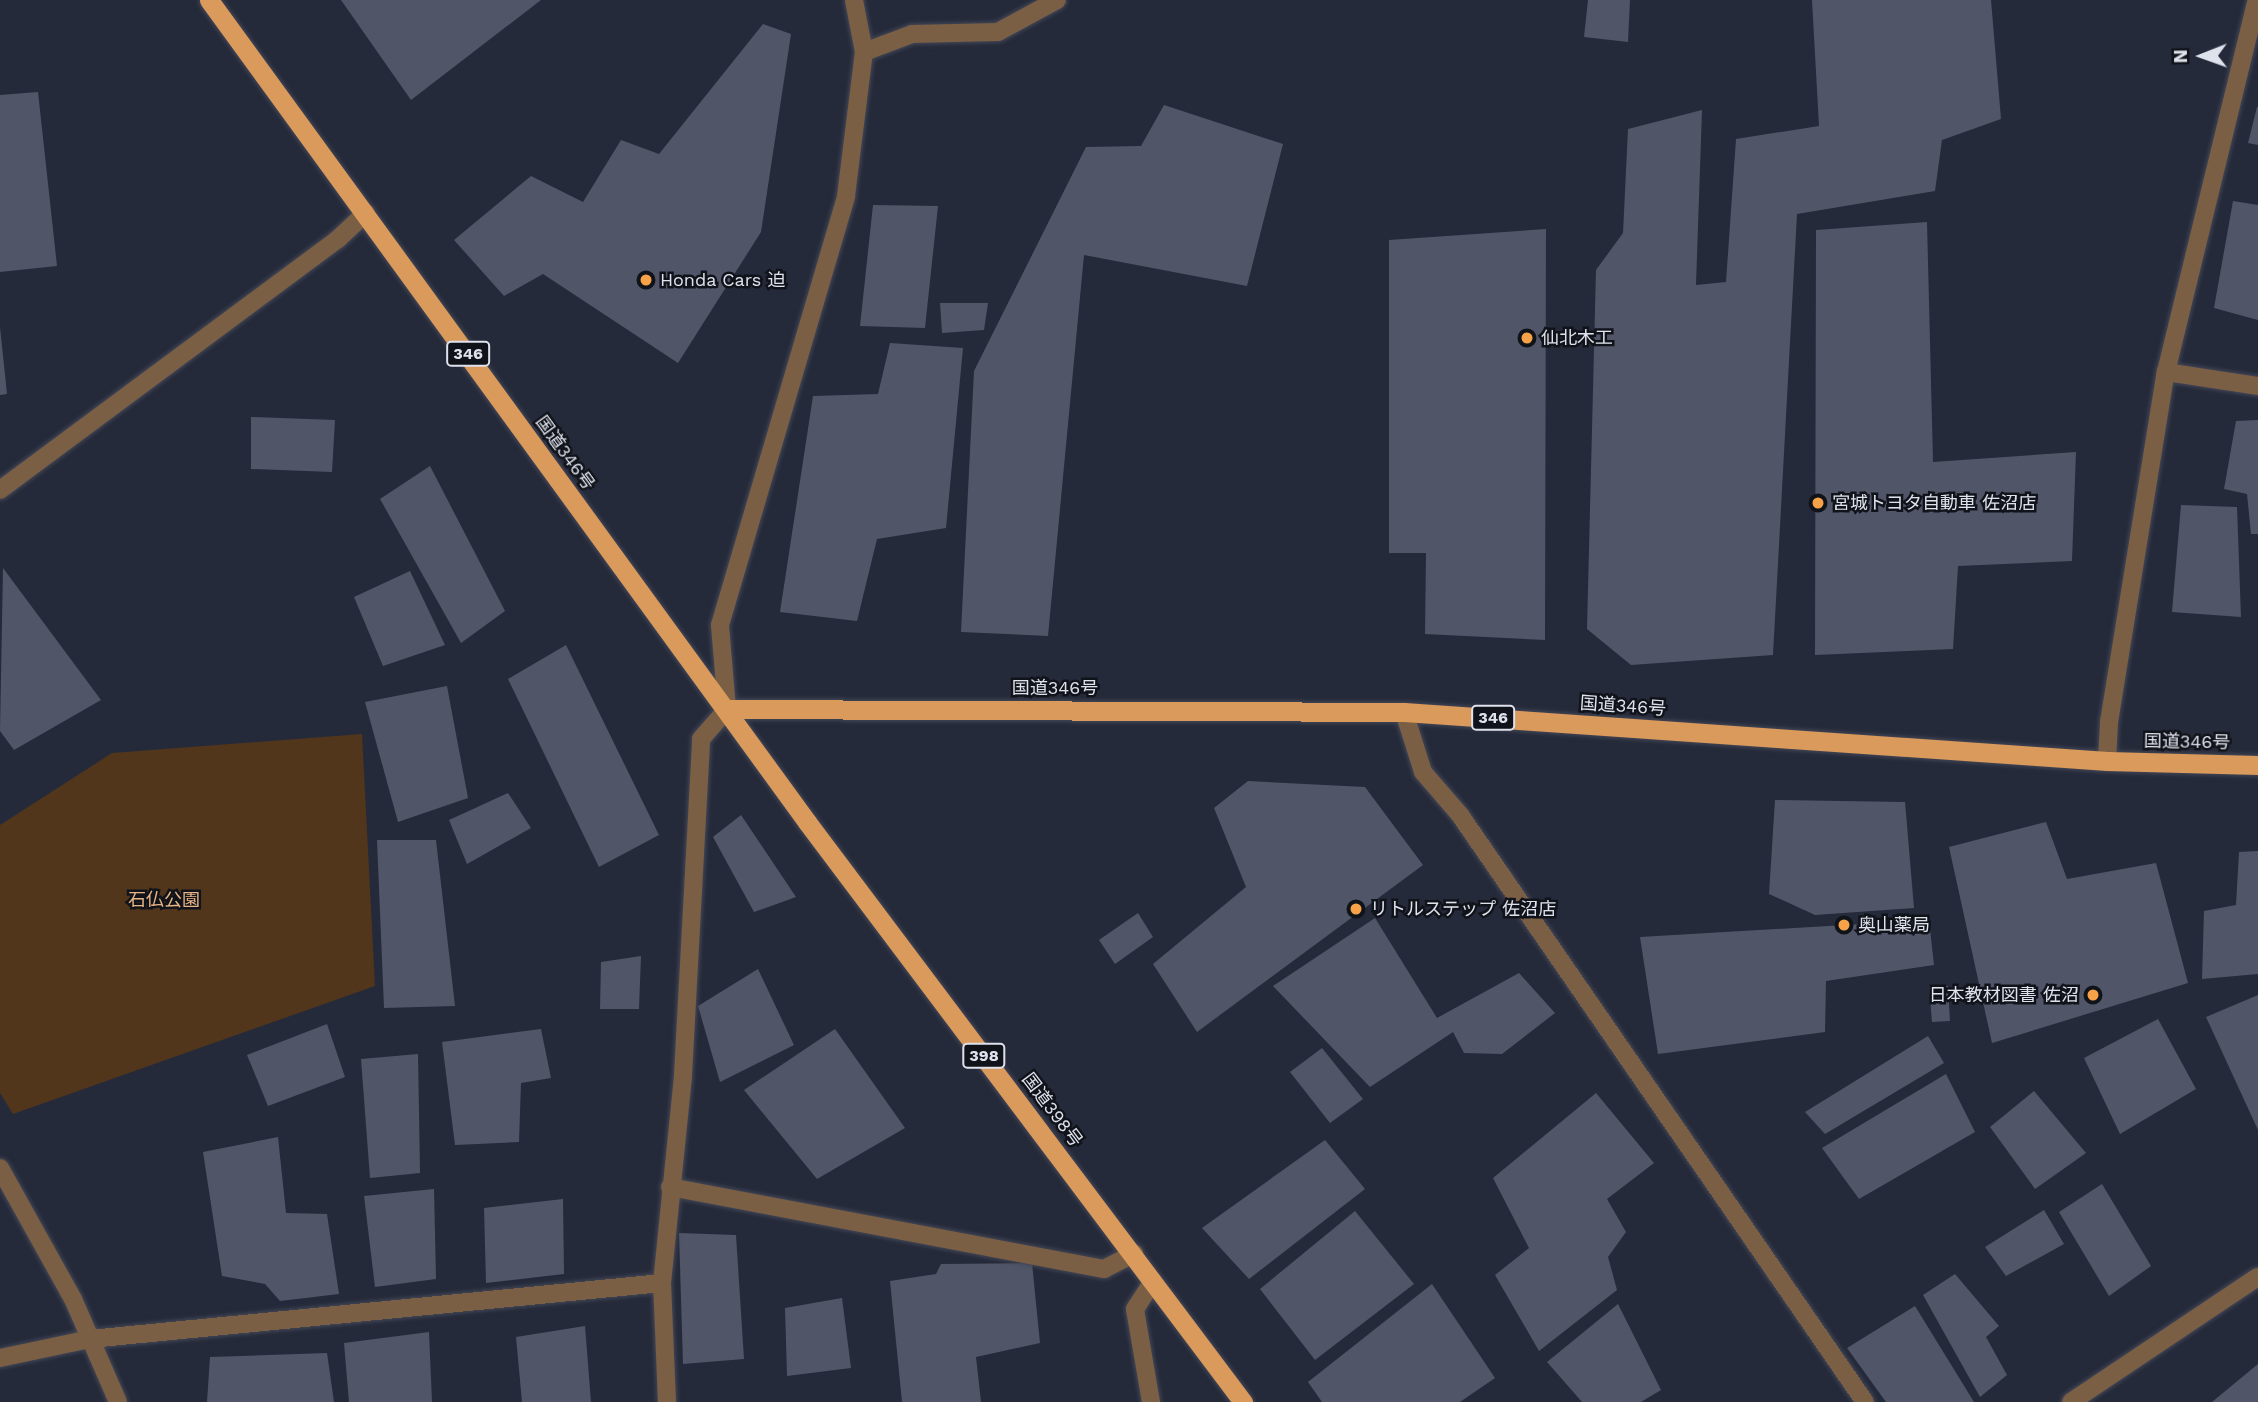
<!DOCTYPE html>
<html>
<head>
<meta charset="utf-8">
<style>
	body { margin:0 }
	#map { position:relative; width:2258px; height:1402px; overflow:hidden; background:#252a3a; font-family:"Work Sans","Noto Sans JP",sans-serif }
	div>[style] { position:absolute }
	.green>* { inset:0; background:#51361c }
	.building>* { inset:0; background:#505668 }
	.roads { filter:drop-shadow(0 0 2px #434756) drop-shadow(0 0 2px #434756) }
	.minor>* { height:18px; margin:-9px; padding:0 9px; transform-origin:9px; border-radius:9px; background:#7b5f45 }
	.trunk>* { height:19px; margin:-9.5px; padding:0 9.5px; transform-origin:9.5px; border-radius:9.5px; background:#da9a5c }
	.dots>* { width:19px; height:19px; translate:-50% -50%; box-sizing:border-box; border:4px solid #11131a; border-radius:50% }
	span { translate:-50% -50%; white-space:nowrap; text-align:center; line-height:1.15; -webkit-text-stroke:5px #11131a; paint-order:stroke }
	.shield-label span { padding:2px 5px; background:#11131a; border:2px solid; border-radius:5px; -webkit-text-stroke-width:0 }
	.shield-label { font-size:16px; color:#dee2ec; font-weight:700 }
	.poi-label { font-size:18px; color:#dee2ec }
	.left { translate:0 -50%; text-align:left }
	.right { translate:-100% -50%; text-align:right }
	.street-label { font-size:18px; color:#dee2ec }
	.park-label { font-size:18px; color:#e8b483 }
	.north { position:absolute; left:2167px; top:21px; width:70px; height:70px; -webkit-text-stroke:5px #11131a; paint-order:stroke; rotate:269deg; font-size:19px; font-weight:700; line-height:28px; text-align:center; color:#dee2ec }
	.north::after { content:''; display:block; margin:auto; width:24px; height:32px; background:#dee2ec; clip-path:polygon(50% 0,100% 100%,50% 72%,0 100%) }
</style>
</head>
<body>
<div id="map">
	<div class="green">
		<i style="clip-path:polygon(362px 734px,375px 986px,13px 1114px,0 1093px,0 825px,112px 753px)"></i>
	</div>
	<div class="building">
		<i style="clip-path:polygon(341px 0,541px 0,411px 100px)"></i>
		<i style="clip-path:polygon(1588px 0,1630px 0,1628px 42px,1584px 37px)"></i>
		<i style="clip-path:polygon(1812px 0,1991px 0,2001px 119px,1942px 140px,1935px 191px,1797px 214px,1773px 655px,1631px 665px,1587px 629px,1596px 270px,1623px 233px,1628px 129px,1702px 110px,1696px 285px,1726px 282px,1736px 139px,1819px 126px)"></i>
		<i style="clip-path:polygon(763px 24px,791px 34px,761px 232px,678px 363px,543px 274px,504px 296px,454px 240px,531px 176px,583px 202px,621px 140px,659px 154px)"></i>
		<i style="clip-path:polygon(38px 92px,57px 266px,0 272px,0 95px)"></i>
		<i style="clip-path:polygon(1164px 105px,1283px 144px,1247px 286px,1084px 255px,1048px 636px,961px 632px,974px 371px,1086px 147px,1141px 146px)"></i>
		<i style="clip-path:polygon(2257px 107px,2258px 107px,2258px 145px,2248px 143px)"></i>
		<i style="clip-path:polygon(2233px 201px,2258px 205px,2258px 320px,2214px 308px)"></i>
		<i style="clip-path:polygon(873px 205px,938px 206px,925px 328px,860px 326px)"></i>
		<i style="clip-path:polygon(1927px 222px,1933px 462px,2076px 452px,2072px 561px,1958px 566px,1953px 649px,1815px 655px,1816px 230px)"></i>
		<i style="clip-path:polygon(1546px 229px,1545px 640px,1425px 634px,1426px 553px,1389px 553px,1389px 240px)"></i>
		<i style="clip-path:polygon(940px 303px,988px 303px,984px 330px,942px 333px)"></i>
		<i style="clip-path:polygon(0 327px,7px 394px,0 395px)"></i>
		<i style="clip-path:polygon(890px 343px,963px 348px,946px 528px,877px 539px,857px 621px,780px 612px,813px 396px,878px 394px)"></i>
		<i style="clip-path:polygon(251px 417px,335px 420px,332px 472px,251px 469px)"></i>
		<i style="clip-path:polygon(2258px 420px,2258px 534px,2251px 534px,2247px 494px,2224px 489px,2236px 421px)"></i>
		<i style="clip-path:polygon(430px 466px,505px 611px,461px 643px,380px 499px)"></i>
		<i style="clip-path:polygon(2181px 505px,2237px 507px,2241px 617px,2172px 612px)"></i>
		<i style="clip-path:polygon(3px 568px,101px 700px,14px 750px,0 731px)"></i>
		<i style="clip-path:polygon(410px 571px,445px 645px,383px 666px,354px 597px)"></i>
		<i style="clip-path:polygon(566px 645px,659px 835px,599px 867px,508px 679px)"></i>
		<i style="clip-path:polygon(447px 686px,468px 798px,398px 822px,365px 702px)"></i>
		<i style="clip-path:polygon(1248px 781px,1365px 787px,1423px 865px,1197px 1032px,1153px 964px,1246px 887px,1214px 808px)"></i>
		<i style="clip-path:polygon(508px 793px,531px 828px,467px 864px,449px 820px)"></i>
		<i style="clip-path:polygon(1775px 800px,1905px 802px,1914px 908px,1815px 915px,1769px 894px)"></i>
		<i style="clip-path:polygon(741px 815px,796px 897px,754px 912px,713px 837px)"></i>
		<i style="clip-path:polygon(2046px 822px,2067px 879px,2156px 863px,2188px 983px,1992px 1043px,1949px 847px)"></i>
		<i style="clip-path:polygon(377px 840px,436px 840px,455px 1006px,384px 1008px)"></i>
		<i style="clip-path:polygon(2258px 851px,2258px 974px,2202px 979px,2204px 911px,2236px 905px,2239px 852px)"></i>
		<i style="clip-path:polygon(1138px 913px,1153px 937px,1115px 964px,1099px 940px)"></i>
		<i style="clip-path:polygon(1375px 918px,1437px 1018px,1519px 973px,1555px 1013px,1502px 1054px,1464px 1053px,1453px 1032px,1370px 1087px,1273px 986px)"></i>
		<i style="clip-path:polygon(1929px 920px,1934px 965px,1826px 981px,1825px 1032px,1658px 1054px,1640px 937px)"></i>
		<i style="clip-path:polygon(641px 956px,639px 1009px,600px 1009px,601px 962px)"></i>
		<i style="clip-path:polygon(758px 969px,794px 1045px,720px 1082px,698px 1006px)"></i>
		<i style="clip-path:polygon(1929px 986px,1948px 986px,1950px 1021px,1932px 1022px)"></i>
		<i style="clip-path:polygon(2258px 995px,2258px 1130px,2206px 1017px)"></i>
		<i style="clip-path:polygon(2158px 1019px,2196px 1089px,2120px 1134px,2084px 1058px)"></i>
		<i style="clip-path:polygon(327px 1024px,345px 1077px,268px 1106px,247px 1055px)"></i>
		<i style="clip-path:polygon(541px 1029px,551px 1078px,521px 1083px,519px 1142px,455px 1145px,442px 1042px)"></i>
		<i style="clip-path:polygon(835px 1029px,905px 1128px,817px 1179px,744px 1090px)"></i>
		<i style="clip-path:polygon(1928px 1036px,1944px 1063px,1825px 1134px,1805px 1112px)"></i>
		<i style="clip-path:polygon(1322px 1048px,1363px 1099px,1330px 1123px,1290px 1072px)"></i>
		<i style="clip-path:polygon(418px 1054px,420px 1173px,370px 1178px,361px 1059px)"></i>
		<i style="clip-path:polygon(1946px 1074px,1975px 1132px,1859px 1199px,1822px 1148px)"></i>
		<i style="clip-path:polygon(2034px 1091px,2086px 1153px,2035px 1189px,1990px 1127px)"></i>
		<i style="clip-path:polygon(1596px 1093px,1654px 1163px,1607px 1199px,1626px 1232px,1608px 1257px,1617px 1290px,1539px 1351px,1495px 1275px,1529px 1248px,1493px 1178px)"></i>
		<i style="clip-path:polygon(278px 1137px,286px 1213px,327px 1214px,339px 1294px,280px 1301px,265px 1284px,222px 1276px,203px 1152px)"></i>
		<i style="clip-path:polygon(1325px 1140px,1365px 1189px,1249px 1279px,1202px 1228px)"></i>
		<i style="clip-path:polygon(2102px 1184px,2151px 1266px,2109px 1296px,2059px 1212px)"></i>
		<i style="clip-path:polygon(434px 1189px,436px 1279px,375px 1287px,364px 1196px)"></i>
		<i style="clip-path:polygon(563px 1199px,564px 1274px,486px 1283px,484px 1208px)"></i>
		<i style="clip-path:polygon(2044px 1210px,2064px 1244px,2006px 1276px,1985px 1247px)"></i>
		<i style="clip-path:polygon(1355px 1211px,1414px 1284px,1315px 1360px,1260px 1289px)"></i>
		<i style="clip-path:polygon(679px 1233px,736px 1235px,744px 1359px,683px 1364px)"></i>
		<i style="clip-path:polygon(1032px 1263px,1040px 1343px,976px 1357px,981px 1402px,902px 1402px,890px 1281px,936px 1274px,941px 1264px)"></i>
		<i style="clip-path:polygon(1955px 1274px,1999px 1326px,1986px 1337px,2007px 1375px,1980px 1397px,1923px 1295px)"></i>
		<i style="clip-path:polygon(1432px 1284px,1495px 1378px,1460px 1402px,1322px 1402px,1308px 1382px)"></i>
		<i style="clip-path:polygon(842px 1298px,851px 1368px,787px 1376px,785px 1308px)"></i>
		<i style="clip-path:polygon(1618px 1304px,1661px 1390px,1641px 1402px,1582px 1402px,1547px 1362px)"></i>
		<i style="clip-path:polygon(1915px 1306px,1974px 1402px,1886px 1402px,1847px 1348px)"></i>
		<i style="clip-path:polygon(585px 1326px,591px 1402px,522px 1402px,516px 1337px)"></i>
		<i style="clip-path:polygon(429px 1332px,432px 1402px,349px 1402px,344px 1343px)"></i>
		<i style="clip-path:polygon(327px 1353px,334px 1402px,207px 1402px,210px 1357px)"></i>
		<i style="clip-path:polygon(2258px 1364px,2258px 1402px,2212px 1402px)"></i>
	</div>
	<div class="roads">
		<div class="minor">
			<i style="left:864px;top:52px;width:51px;rotate:-20.6deg"></i>
			<i style="left:912px;top:34px;width:86px;rotate:-1.3deg"></i>
			<i style="left:998px;top:32px;width:67px;rotate:-28.5deg"></i>
			<i style="left:2166px;top:372px;width:93px;rotate:8.7deg"></i>
			<i style="left:0;top:490px;width:421px;rotate:-36.6deg"></i>
			<i style="left:338px;top:239px;width:38px;rotate:-43deg"></i>
			<i style="left:1404px;top:712px;width:63px;rotate:72.4deg"></i>
			<i style="left:1423px;top:772px;width:57px;rotate:49.3deg"></i>
			<i style="left:1460px;top:815px;width:713px;rotate:55.4deg"></i>
			<i style="left:2107px;top:761px;width:39px;rotate:-87deg"></i>
			<i style="left:2109px;top:722px;width:355px;rotate:-80.8deg"></i>
			<i style="left:2166px;top:372px;width:383px;rotate:-76.3deg"></i>
			<i style="left:0;top:1168px;width:150px;rotate:60.9deg"></i>
			<i style="left:73px;top:1299px;width:112px;rotate:66.4deg"></i>
			<i style="left:670px;top:1187px;width:442px;rotate:10.7deg"></i>
			<i style="left:1104px;top:1269px;width:34px;rotate:-27deg"></i>
			<i style="left:0;top:1358px;width:92px;rotate:-11.9deg"></i>
			<i style="left:90px;top:1339px;width:575px;rotate:-5.59deg"></i>
			<i style="left:667px;top:1402px;width:119px;rotate:-92.4deg"></i>
			<i style="left:662px;top:1283px;width:209px;rotate:-84.2deg"></i>
			<i style="left:683px;top:1075px;width:336px;rotate:-86.9deg"></i>
			<i style="left:701px;top:739px;width:40px;rotate:-49deg"></i>
			<i style="left:727px;top:709px;width:84px;rotate:-94.8deg"></i>
			<i style="left:720px;top:625px;width:447px;rotate:-73.6deg"></i>
			<i style="left:846px;top:196px;width:145px;rotate:-82.9deg"></i>
			<i style="left:864px;top:52px;width:53px;rotate:-100.9deg"></i>
			<i style="left:1151px;top:1402px;width:94px;rotate:-99.8deg"></i>
			<i style="left:1135px;top:1309px;width:33px;rotate:-57deg"></i>
			<i style="left:2071px;top:1402px;width:225px;rotate:-33.8deg"></i>
		</div>
		<div class="trunk">
			<i style="left:209px;top:0;width:1017px;rotate:53.96deg"></i>
			<i style="left:807px;top:822px;width:726px;rotate:53.07deg"></i>
			<i style="left:727px;top:709px;width:677px;rotate:0.25deg"></i>
			<i style="left:1404px;top:712px;width:705px;rotate:3.99deg"></i>
			<i style="left:2107px;top:761px;width:151px;rotate:1.5deg"></i>
		</div>
	</div>
	<div class="dots">
		<i style="left:646px;top:280px;background:#f7a248"></i>
		<i style="left:1527px;top:338px;background:#f7a248"></i>
		<i style="left:1818px;top:503px;background:#f7a248"></i>
		<i style="left:1356px;top:909px;background:#f7a248"></i>
		<i style="left:1844px;top:925px;background:#f7a248"></i>
		<i style="left:2093px;top:995px;background:#f7a248"></i>
	</div>
	<div class="shield-label">
		<span style="left:468px;top:354px">346</span>
		<span style="left:1493px;top:718px">346</span>
		<span style="left:984px;top:1056px">398</span>
	</div>
	<div class="poi-label">
		<span class="left" style="left:660px;top:280px">Honda Cars 迫</span>
		<span class="left" style="left:1541px;top:338px">仙北木工</span>
		<span class="left" style="left:1832px;top:503px">宮城トヨタ自動車 佐沼店</span>
		<span class="left" style="left:1370px;top:909px">リトルステップ 佐沼店</span>
		<span class="left" style="left:1858px;top:925px">奥山薬局</span>
		<span class="right" style="left:2079px;top:995px">日本教材図書 佐沼</span>
	</div>
	<div class="street-label">
		<span style="left:565px;top:453px;rotate:54deg">国道346号</span>
		<span style="left:1055px;top:688px">国道346号</span>
		<span style="left:1623px;top:706px;rotate:4deg">国道346号</span>
		<span style="left:2187px;top:742px;rotate:1deg">国道346号</span>
		<span style="left:1052px;top:1110px;rotate:53deg">国道398号</span>
	</div>
	<div class="park-label">
		<span style="left:164px;top:900px">石仏公園</span>
	</div>
	<div class="north">N</div>
</div>
</body>
</html>
